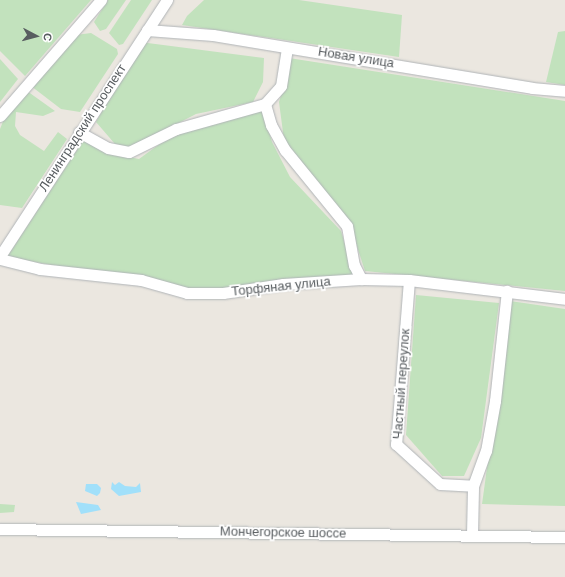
<!DOCTYPE html>
<html>
<head>
<meta charset="utf-8">
<style>
	body { margin:0 }
	#map { position:relative; width:565px; height:577px; overflow:hidden; background:#ebe7e0; font-family:"DM Sans",sans-serif }
	div>[style] { position:absolute }
	.green>* { inset:0; background:#c2e2bd }
	.water>* { inset:0; background:#a1e0fa }
	.roads { filter:drop-shadow(0 0 1px #b0b4b7) drop-shadow(0 0 1px #b0b4b7) }
	.minor>* { height:11px; margin:-5.5px; padding:0 5.5px; transform-origin:5.5px; border-radius:5.5px; background:#fff }
	span { translate:-50% -50%; white-space:nowrap; text-align:center; line-height:1.15; -webkit-text-stroke:3.5px #fff; paint-order:stroke }
	.street-label { font-size:13px; color:#585d60 }
	.north { position:absolute; left:16px; top:16px; width:40px; height:40px; -webkit-text-stroke:3px #fff; paint-order:stroke; rotate:96deg; font-size:11px; font-weight:700; line-height:16px; text-align:center; color:#585d60 }
	.north::after { content:''; display:block; margin:auto; width:14px; height:18px; background:#585d60; clip-path:polygon(50% 0,100% 100%,50% 72%,0 100%) }
</style>
</head>
<body>
<div id="map">
	<div class="green">
		<i style="clip-path:polygon(0 0,91px 0,25px 76px,0 51px)"></i>
		<i style="clip-path:polygon(108px 0,126px 0,106px 29px,100px 31px,94px 22px)"></i>
		<i style="clip-path:polygon(131px 0,152px 0,123px 44px,119px 45px,109px 33px)"></i>
		<i style="clip-path:polygon(204px 0,299px 0,402px 15px,399px 57px,182px 25px,187px 16px)"></i>
		<i style="clip-path:polygon(565px 31px,565px 85px,546px 82px,558px 32px)"></i>
		<i style="clip-path:polygon(91px 33px,117px 49px,118px 54px,80px 112px,61px 109px,31px 86px,76px 35px)"></i>
		<i style="clip-path:polygon(140px 42px,264px 58px,263px 82px,253px 102px,196px 114px,128px 149px,115px 144px,96px 122px)"></i>
		<i style="clip-path:polygon(289px 58px,565px 101px,565px 291px,365px 271px,349px 222px,284px 140px,279px 102px,291px 63px)"></i>
		<i style="clip-path:polygon(0 59px,18px 79px,0 102px)"></i>
		<i style="clip-path:polygon(27px 91px,55px 111px,43px 116px,16px 112px,15px 126px,20px 135px,44px 151px,58px 132px,67px 139px,22px 208px,0 205px,0 129px,4px 119px)"></i>
		<i style="clip-path:polygon(263px 110px,272px 142px,290px 177px,341px 231px,355px 277px,236px 288px,186px 289px,7px 257px,84px 139px,109px 153px,139px 159px,161px 143px,209px 120px)"></i>
		<i style="clip-path:polygon(416px 295px,499px 303px,481px 438px,464px 476px,442px 476px,406px 435px)"></i>
		<i style="clip-path:polygon(510px 301px,565px 309px,565px 506px,482px 504px)"></i>
		<i style="clip-path:polygon(0 504px,15px 505px,14px 512px,0 513px)"></i>
	</div>
	<div class="water">
		<i style="clip-path:polygon(112px 482px,115px 485px,119px 482px,125px 486px,136px 487px,140px 483px,141px 492px,119px 496px,111px 489px)"></i>
		<i style="clip-path:polygon(86px 484px,97px 484px,101px 488px,100px 493px,97px 496px,85px 491px)"></i>
		<i style="clip-path:polygon(76px 502px,98px 505px,101px 510px,81px 514px)"></i>
	</div>
	<div class="roads">
		<div class="minor">
			<i style="left:147px;top:30px;width:66px;rotate:4.3deg"></i>
			<i style="left:213px;top:35px;width:323px;rotate:9.4deg"></i>
			<i style="left:532px;top:88px;width:33px;rotate:5deg"></i>
			<i style="left:287px;top:48px;width:38px;rotate:99deg"></i>
			<i style="left:281px;top:86px;width:24px;rotate:132deg"></i>
			<i style="left:265px;top:104px;width:22px;rotate:74deg"></i>
			<i style="left:271px;top:125px;width:29px;rotate:61deg"></i>
			<i style="left:285px;top:150px;width:98px;rotate:50.8deg"></i>
			<i style="left:347px;top:226px;width:40px;rotate:80deg"></i>
			<i style="left:354px;top:265px;width:16px;rotate:63deg"></i>
			<i style="left:0;top:116px;width:154px;rotate:-49deg"></i>
			<i style="left:79px;top:132px;width:33px;rotate:29deg"></i>
			<i style="left:108px;top:148px;width:21px;rotate:11deg"></i>
			<i style="left:129px;top:152px;width:52px;rotate:-26.1deg"></i>
			<i style="left:176px;top:129px;width:92px;rotate:-15.7deg"></i>
			<i style="left:0;top:256px;width:306px;rotate:-56.9deg"></i>
			<i style="left:0;top:259px;width:41px;rotate:14deg"></i>
			<i style="left:40px;top:269px;width:102px;rotate:6.2deg"></i>
			<i style="left:141px;top:280px;width:48px;rotate:15.8deg"></i>
			<i style="left:187px;top:293px;width:36px"></i>
			<i style="left:223px;top:293px;width:61px;rotate:-8.5deg"></i>
			<i style="left:283px;top:284px;width:78px;rotate:-3.7deg"></i>
			<i style="left:361px;top:279px;width:48px;rotate:1.2deg"></i>
			<i style="left:409px;top:280px;width:157px;rotate:6.9deg"></i>
			<i style="left:409px;top:280px;width:165px;rotate:94.5deg"></i>
			<i style="left:396px;top:444px;width:59px;rotate:42.3deg"></i>
			<i style="left:440px;top:484px;width:33px;rotate:3deg"></i>
			<i style="left:0;top:529px;width:565px;rotate:0.81deg"></i>
			<i style="left:472px;top:535px;width:49px;rotate:-88.8deg"></i>
			<i style="left:473px;top:486px;width:37px;rotate:-70deg"></i>
			<i style="left:486px;top:451px;width:51px;rotate:-79.8deg"></i>
			<i style="left:495px;top:401px;width:111px;rotate:-83.8deg"></i>
		</div>
	</div>
	<div class="street-label">
		<span style="left:356px;top:58px;rotate:9deg">Новая улица</span>
		<span style="left:83px;top:128px;rotate:-57deg">Ленинградский проспект</span>
		<span style="left:281px;top:287px;rotate:-6deg">Торфяная улица</span>
		<span style="left:402px;top:384px;rotate:-86deg">Частный переулок</span>
		<span style="left:283px;top:533px;rotate:1deg">Мончегорское шоссе</span>
	</div>
	<div class="north">С</div>
</div>
</body>
</html>
